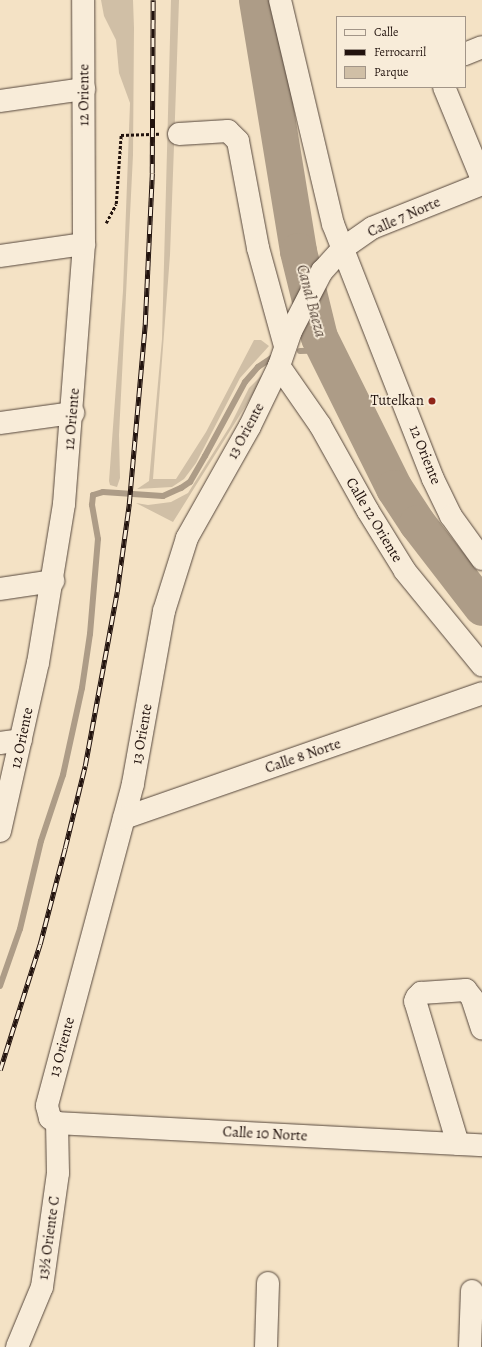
<!DOCTYPE html>
<html>
<head>
<meta charset="utf-8">
<style>
	body { margin:0 }
	#map { position:relative; width:482px; height:1347px; overflow:hidden; background:#f4e2c5; font-family:Alegreya,serif }
	div>[style] { position:absolute }
	.green>* { inset:0; background:#d0bfa6 }
	.stream>* { height:6px; margin:-3px; padding:0 3px; transform-origin:3px; border-radius:3px; background:#ad9c87 }
	.river>* { height:37px; margin:-18.5px; padding:0 18.5px; transform-origin:18.5px; border-radius:18.5px; background:#ad9c87 }
	.path>* { height:2.5px; margin-top:-1.25px; transform-origin:0; background:repeating-linear-gradient(90deg,#22130e 0 3px,transparent 0 5px) }
	.roads { filter:drop-shadow(0 0 1px #56473c) drop-shadow(0 0 1px #56473c) }
	.minor>* { height:22px; margin:-11px; padding:0 11px; transform-origin:11px; border-radius:11px; background:#f8ecd9 }
	.rail>* { height:4.5px; margin-top:-2.25px; transform-origin:0; background:repeating-linear-gradient(90deg,#f8ecd9 0 9px,#22130e 0 18px); box-sizing:border-box; border-block:1px solid #22130e }
	.dots>* { width:11px; height:11px; translate:-50% -50%; box-sizing:border-box; border:2px solid #f8ecd9; border-radius:50% }
	span { translate:-50% -50%; white-space:nowrap; text-align:center; line-height:1.15; -webkit-text-stroke:3.5px #f8ecd9; paint-order:stroke }
	.street-label { font-size:15px; color:#22130e }
	.poi-label { font-size:15px; color:#22130e }
	.right { translate:-100% -50%; text-align:right }
	.water-label { font-size:16px; color:#5a4a3e; font-style:italic }
	.legend { position:absolute; left:336px; top:16px; width:130px; height:72px; box-sizing:border-box; background:#f8ecd9; border:1px solid #a29588; margin:0; padding:5px 7px; list-style:none; font-size:12px; color:#22130e }
	.legend li { display:flex; align-items:center; gap:8px; height:20px }
	.legend b { width:20px; border:1px solid #a29588 }
</style>
</head>
<body>
<div id="map">
	<div class="green">
		<i style="clip-path:polygon(101px 0,133px 0,134px 28px,133px 155px,119px 435px,120px 478px,117px 487px,110px 485px,109px 481px,123px 291px,130px 103px,119px 73px,116px 40px,104px 16px)"></i>
		<i style="clip-path:polygon(171px 0,179px 0,174px 146px,170px 255px,153px 479px,176px 479px,206px 432px,254px 340px,261px 340px,269px 346px,240px 378px,196px 463px,184px 479px,172px 487px,137px 489px,149px 481px,162px 339px)"></i>
		<i style="clip-path:polygon(270px 367px,173px 522px,136px 503px,148px 505px,171px 502px,188px 493px,230px 426px,249px 388px)"></i>
	</div>
	<div class="stream">
		<i style="left:300px;top:351px;width:24px;rotate:-2deg"></i>
		<i style="left:0;top:986px;width:60px;rotate:-70.7deg"></i>
		<i style="left:20px;top:929px;width:90px;rotate:-76.6deg"></i>
		<i style="left:41px;top:841px;width:70px;rotate:-71.6deg"></i>
		<i style="left:63px;top:775px;width:89px;rotate:-77.7deg"></i>
		<i style="left:82px;top:688px;width:55px;rotate:-81.6deg"></i>
		<i style="left:90px;top:634px;width:95px;rotate:-85.2deg"></i>
		<i style="left:98px;top:539px;width:35px;rotate:-100deg"></i>
		<i style="left:92px;top:505px;width:10px;rotate:-84deg"></i>
		<i style="left:93px;top:495px;width:10px;rotate:-17deg"></i>
		<i style="left:103px;top:492px;width:60px;rotate:3.8deg"></i>
		<i style="left:163px;top:496px;width:20px;rotate:-24deg"></i>
		<i style="left:181px;top:488px;width:11px;rotate:-34deg"></i>
		<i style="left:190px;top:482px;width:30px;rotate:-60deg"></i>
		<i style="left:205px;top:456px;width:84px;rotate:-61.6deg"></i>
		<i style="left:245px;top:382px;width:20px;rotate:-49deg"></i>
		<i style="left:258px;top:367px;width:23px;rotate:-34deg"></i>
	</div>
	<div class="river">
		<i style="left:257px;top:0;width:254px;rotate:80.7deg"></i>
		<i style="left:298px;top:251px;width:89px;rotate:76.3deg"></i>
		<i style="left:319px;top:337px;width:169px;rotate:63.6deg"></i>
		<i style="left:394px;top:488px;width:42px;rotate:56.7deg"></i>
		<i style="left:417px;top:523px;width:106px;rotate:52.3deg"></i>
	</div>
	<div class="path">
		<i style="left:106px;top:223px;width:21px;rotate:-62deg"></i>
		<i style="left:116px;top:204px;width:69px;rotate:-85.9deg"></i>
		<i style="left:121px;top:135px;width:38px;rotate:-2deg"></i>
	</div>
	<div class="roads">
		<div class="minor">
			<i style="left:280px;top:0;width:230px;rotate:76.7deg"></i>
			<i style="left:333px;top:224px;width:274px;rotate:68.6deg"></i>
			<i style="left:433px;top:479px;width:41px;rotate:64.1deg"></i>
			<i style="left:451px;top:516px;width:53px;rotate:54.2deg"></i>
			<i style="left:465px;top:54px;width:18px;rotate:-22deg"></i>
			<i style="left:444px;top:87px;width:100px;rotate:67.6deg"></i>
			<i style="left:0;top:101px;width:85px;rotate:-8.1deg"></i>
			<i style="left:179px;top:134px;width:49px;rotate:-3.5deg"></i>
			<i style="left:228px;top:131px;width:14px;rotate:45deg"></i>
			<i style="left:238px;top:141px;width:109px;rotate:79.4deg"></i>
			<i style="left:258px;top:248px;width:102px;rotate:74.6deg"></i>
			<i style="left:482px;top:184px;width:118px;rotate:158.2deg"></i>
			<i style="left:372px;top:228px;width:35px;rotate:145deg"></i>
			<i style="left:343px;top:248px;width:31px;rotate:132deg"></i>
			<i style="left:322px;top:271px;width:68px;rotate:117.3deg"></i>
			<i style="left:291px;top:331px;width:37px;rotate:109deg"></i>
			<i style="left:279px;top:366px;width:67px;rotate:115.8deg"></i>
			<i style="left:250px;top:426px;width:129px;rotate:119.4deg"></i>
			<i style="left:187px;top:538px;width:77px;rotate:107.5deg"></i>
			<i style="left:164px;top:611px;width:176px;rotate:100.2deg"></i>
			<i style="left:133px;top:784px;width:333px;rotate:105deg"></i>
			<i style="left:47px;top:1106px;width:12px;rotate:76deg"></i>
			<i style="left:50px;top:1118px;width:9px;rotate:36deg"></i>
			<i style="left:57px;top:1123px;width:426px;rotate:3deg"></i>
			<i style="left:0;top:256px;width:85px;rotate:-8.1deg"></i>
			<i style="left:279px;top:366px;width:72px;rotate:55.2deg"></i>
			<i style="left:320px;top:425px;width:98px;rotate:60.8deg"></i>
			<i style="left:368px;top:511px;width:70px;rotate:58.3deg"></i>
			<i style="left:405px;top:571px;width:122px;rotate:50.7deg"></i>
			<i style="left:0;top:423px;width:74px;rotate:-7.8deg"></i>
			<i style="left:0;top:589px;width:54px;rotate:-8.6deg"></i>
			<i style="left:0;top:743px;width:21px;rotate:-8deg"></i>
			<i style="left:124px;top:818px;width:379px;rotate:-19.2deg"></i>
			<i style="left:0;top:831px;width:172px;rotate:-77.3deg"></i>
			<i style="left:38px;top:663px;width:161px;rotate:-80.7deg"></i>
			<i style="left:64px;top:504px;width:261px;rotate:-85.6deg"></i>
			<i style="left:84px;top:244px;width:244px;rotate:-90.2deg"></i>
			<i style="left:458px;top:1144px;width:149px;rotate:-106.7deg"></i>
			<i style="left:415px;top:1001px;width:4px;rotate:-63deg"></i>
			<i style="left:417px;top:997px;width:6px;rotate:-45deg"></i>
			<i style="left:421px;top:993px;width:45px;rotate:-3.8deg"></i>
			<i style="left:466px;top:990px;width:10px;rotate:53deg"></i>
			<i style="left:472px;top:998px;width:32px;rotate:72deg"></i>
			<i style="left:17px;top:1347px;width:65px;rotate:-67.4deg"></i>
			<i style="left:42px;top:1287px;width:115px;rotate:-82deg"></i>
			<i style="left:58px;top:1173px;width:50px;rotate:-91.1deg"></i>
			<i style="left:266px;top:1347px;width:64px;rotate:-88.2deg"></i>
			<i style="left:470px;top:1347px;width:56px;rotate:-88deg"></i>
		</div>
	</div>
	<div class="rail">
		<i style="left:0;top:1070px;width:132px;rotate:-72.4deg"></i>
		<i style="left:40px;top:944px;width:99px;rotate:-75.4deg"></i>
		<i style="left:65px;top:848px;width:84px;rotate:-76.3deg"></i>
		<i style="left:85px;top:766px;width:177px;rotate:-79.6deg"></i>
		<i style="left:117px;top:592px;width:89px;rotate:-82.2deg"></i>
		<i style="left:129px;top:504px;width:181px;rotate:-84.9deg"></i>
		<i style="left:145px;top:324px;width:151px;rotate:-87.3deg"></i>
		<i style="left:152px;top:173px;width:173px;rotate:-89.7deg"></i>
	</div>
	<div class="dots">
		<i style="left:432px;top:401px;background:#8f2418"></i>
	</div>
	<div class="street-label">
		<span style="left:84px;top:95px;rotate:-90deg">12 Oriente</span>
		<span style="left:404px;top:217px;rotate:-24deg">Calle 7 Norte</span>
		<span style="left:72px;top:419px;rotate:-85deg">12 Oriente</span>
		<span style="left:246px;top:431px;rotate:-62deg">13 Oriente</span>
		<span style="left:425px;top:455px;rotate:68deg">12 Oriente</span>
		<span style="left:374px;top:520px;rotate:59deg">Calle 12 Oriente</span>
		<span style="left:142px;top:734px;rotate:-80deg">13 Oriente</span>
		<span style="left:22px;top:738px;rotate:-78deg">12 Oriente</span>
		<span style="left:303px;top:756px;rotate:-19deg">Calle 8 Norte</span>
		<span style="left:62px;top:1047px;rotate:-75deg">13 Oriente</span>
		<span style="left:265px;top:1134px;rotate:3deg">Calle 10 Norte</span>
		<span style="left:49px;top:1238px;rotate:-82deg">13½ Oriente C</span>
	</div>
	<div class="poi-label">
		<span class="right" style="left:424px;top:401px">Tutelkan</span>
	</div>
	<div class="water-label">
		<span style="left:311px;top:301px;rotate:75deg">Canal Baeza</span>
	</div>
	<ul class="legend">
	<li><b style="height:5px;background:#f8ecd9"></b>Calle</li>
	<li><b style="height:5px;background:#22130e"></b>Ferrocarril</li>
	<li><b style="height:11px;background:#d0bfa6"></b>Parque</li>
	</ul>
</div>
</body>
</html>
